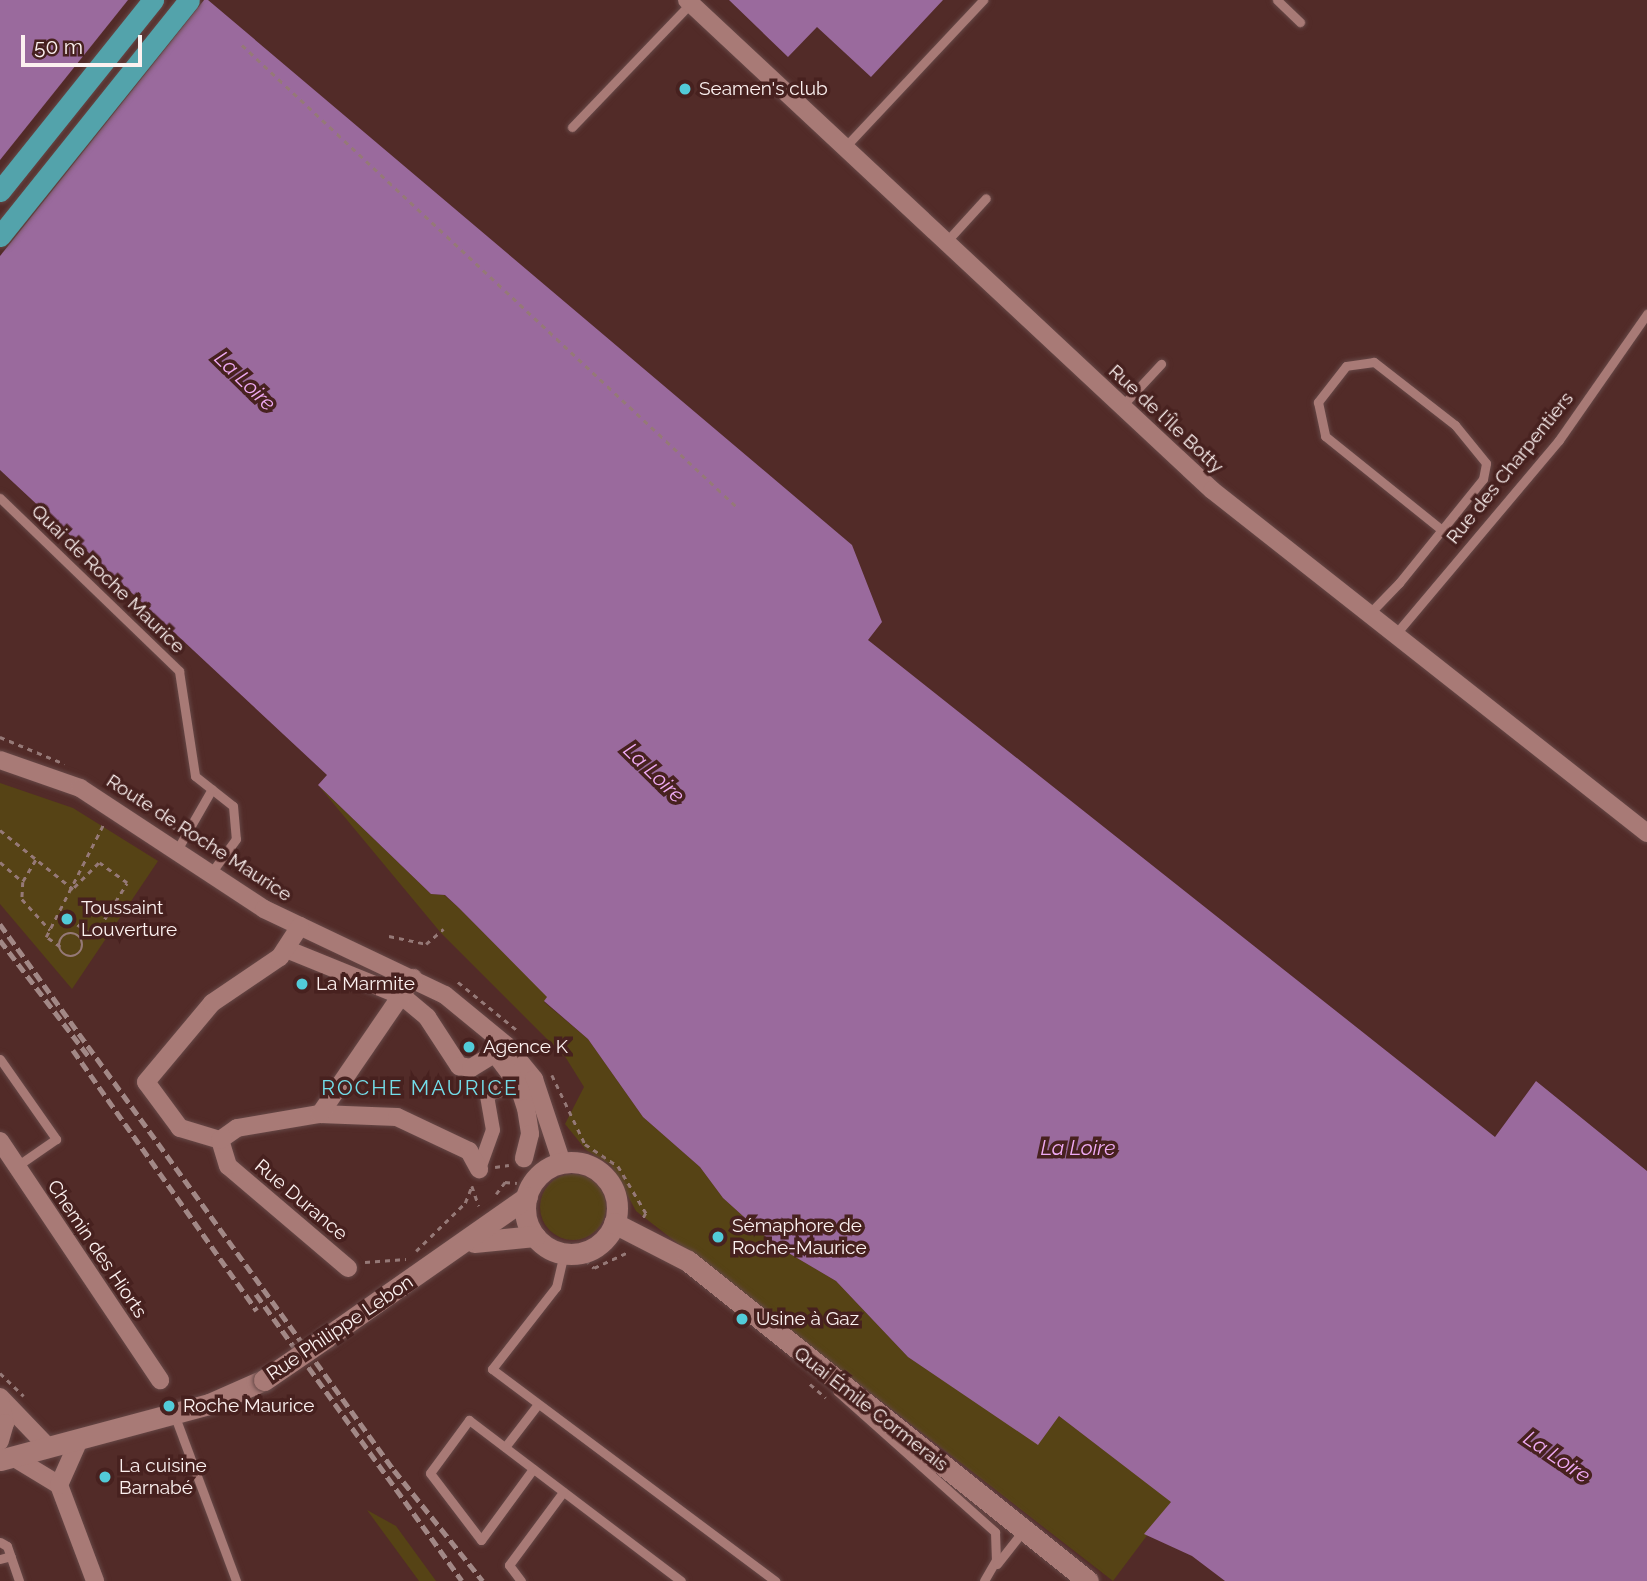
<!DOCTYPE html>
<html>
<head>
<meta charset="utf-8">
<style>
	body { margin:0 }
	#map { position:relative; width:1647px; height:1581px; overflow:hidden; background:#522b28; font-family:Raleway,sans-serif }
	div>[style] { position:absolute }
	.green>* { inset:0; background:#564315 }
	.round { border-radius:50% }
	.water>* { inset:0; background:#9a6a9d }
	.pier>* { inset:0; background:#522b28 }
	.path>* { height:2.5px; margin-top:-1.25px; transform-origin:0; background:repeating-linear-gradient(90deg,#957977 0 5px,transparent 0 10px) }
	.path>.ring { margin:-1.25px; padding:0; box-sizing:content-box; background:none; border:2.5px solid #957977; border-radius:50% }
	.roads { filter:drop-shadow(0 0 2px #664847) drop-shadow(0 0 2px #664847) }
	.service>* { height:9px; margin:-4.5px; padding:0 4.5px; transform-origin:4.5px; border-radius:4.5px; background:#a87a76 }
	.pedestrian>* { height:14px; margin:-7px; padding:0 7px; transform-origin:7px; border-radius:7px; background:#a87a76 }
	.minor>* { height:18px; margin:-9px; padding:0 9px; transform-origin:9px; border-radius:9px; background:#a87a76 }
	.secondary>* { height:21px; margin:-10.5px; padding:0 10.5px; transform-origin:10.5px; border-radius:10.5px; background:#a87a76 }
	.secondary>.ring { margin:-10.5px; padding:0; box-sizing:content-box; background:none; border:21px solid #a87a76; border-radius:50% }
	.trunk>* { height:21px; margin:-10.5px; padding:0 10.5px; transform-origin:10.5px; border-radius:10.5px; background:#53a3ab }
	.rail>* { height:4.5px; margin-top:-2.25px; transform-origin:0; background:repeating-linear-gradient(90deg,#a28886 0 10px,transparent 0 15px) }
	.bridges { filter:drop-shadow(0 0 2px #664847) drop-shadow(0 0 2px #664847) }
	.secondary-bridge>* { height:21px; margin:-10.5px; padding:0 10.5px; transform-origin:10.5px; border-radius:10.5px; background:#a87a76 }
	.dots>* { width:19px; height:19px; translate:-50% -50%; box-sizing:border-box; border:4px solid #47211f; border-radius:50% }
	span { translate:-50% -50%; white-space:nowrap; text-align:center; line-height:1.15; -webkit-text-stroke:7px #47211f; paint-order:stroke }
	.poi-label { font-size:19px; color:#fcf1f0 }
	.left { translate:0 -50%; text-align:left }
	.street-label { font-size:19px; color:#fcf1f0 }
	.water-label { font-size:21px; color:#efaaf3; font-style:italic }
	.neighbourhood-label { font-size:21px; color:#73deea; letter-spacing:2px }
	.scale { position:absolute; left:21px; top:35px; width:121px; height:32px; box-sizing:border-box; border:4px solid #fcf1f0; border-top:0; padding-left:9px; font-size:21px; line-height:24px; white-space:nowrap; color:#fcf1f0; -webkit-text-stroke:5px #47211f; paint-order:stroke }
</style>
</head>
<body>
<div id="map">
	<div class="green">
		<i style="clip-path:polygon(0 783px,73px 808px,158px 861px,72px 989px,0 904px)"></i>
		<i style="clip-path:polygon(318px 785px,431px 894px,444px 895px,459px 908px,548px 997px,544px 1002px,588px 1039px,643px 1117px,700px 1167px,723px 1198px,775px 1245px,836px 1281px,908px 1357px,1038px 1444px,1059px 1416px,1172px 1502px,1113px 1581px,636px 1211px,611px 1165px,586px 1150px,565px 1124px,584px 1087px,566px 1058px,441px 933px)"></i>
		<i class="round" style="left:540px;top:1174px;width:66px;height:66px"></i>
		<i style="clip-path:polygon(367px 1510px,396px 1526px,436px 1581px,419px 1581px)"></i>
	</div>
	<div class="water">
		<i style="clip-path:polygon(0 0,208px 0,852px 545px,882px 622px,868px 640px,1495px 1137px,1536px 1081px,1647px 1171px,1647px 1581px,1225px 1581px,1192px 1556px,1144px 1534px,1171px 1502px,1059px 1416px,1038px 1445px,908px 1357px,836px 1281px,775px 1245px,723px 1198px,700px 1167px,643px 1117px,588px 1039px,544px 1001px,547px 997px,459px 908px,445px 895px,431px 894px,318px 785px,327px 775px,0 470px)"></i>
		<i style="clip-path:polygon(729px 0,943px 0,871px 77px,817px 27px,788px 57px)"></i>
	</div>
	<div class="pier">
		<i style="clip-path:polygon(128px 0,204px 0,0 256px,0 160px)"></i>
	</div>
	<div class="path">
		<i style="left:242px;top:45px;width:679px;rotate:43.03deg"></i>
		<i style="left:0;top:737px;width:70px;rotate:22.6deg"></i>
		<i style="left:156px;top:816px;width:24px;rotate:33deg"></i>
		<i style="left:0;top:830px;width:94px;rotate:38.9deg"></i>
		<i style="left:197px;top:842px;width:17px;rotate:36deg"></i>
		<i style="left:36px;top:860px;width:26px;rotate:121deg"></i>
		<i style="left:23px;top:882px;width:17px;rotate:93deg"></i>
		<i style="left:22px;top:899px;width:42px;rotate:47.9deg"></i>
		<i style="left:0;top:862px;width:30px;rotate:41deg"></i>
		<i style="left:61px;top:913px;width:40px;rotate:34.9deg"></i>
		<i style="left:94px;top:936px;width:62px;rotate:-58.1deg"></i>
		<i style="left:127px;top:883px;width:34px;rotate:-144deg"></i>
		<i style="left:99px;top:863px;width:37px;rotate:135deg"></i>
		<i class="ring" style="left:59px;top:933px;width:21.5px;height:21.5px"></i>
		<i style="left:389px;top:936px;width:38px;rotate:12deg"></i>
		<i style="left:426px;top:944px;width:23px;rotate:-41deg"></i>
		<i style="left:60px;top:947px;width:17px;rotate:-144deg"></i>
		<i style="left:46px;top:937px;width:128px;rotate:-63deg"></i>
		<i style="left:458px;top:982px;width:77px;rotate:39.2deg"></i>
		<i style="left:552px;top:1075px;width:76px;rotate:64.4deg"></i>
		<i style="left:585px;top:1144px;width:40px;rotate:34deg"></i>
		<i style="left:618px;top:1166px;width:55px;rotate:59.2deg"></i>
		<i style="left:646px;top:1213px;width:7px;rotate:117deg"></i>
		<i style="left:495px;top:1167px;width:14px;rotate:-8deg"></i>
		<i style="left:472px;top:1186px;width:21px;rotate:71deg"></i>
		<i style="left:496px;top:1194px;width:15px;rotate:-53deg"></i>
		<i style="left:505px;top:1182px;width:12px;rotate:5deg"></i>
		<i style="left:416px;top:1251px;width:69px;rotate:-44.4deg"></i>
		<i style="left:465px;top:1203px;width:18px;rotate:-68deg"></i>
		<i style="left:578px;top:1253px;width:22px;rotate:43deg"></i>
		<i style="left:594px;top:1268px;width:38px;rotate:-25deg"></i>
		<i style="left:365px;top:1262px;width:41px;rotate:-4.2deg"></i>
		<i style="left:0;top:1373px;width:33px;rotate:44deg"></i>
		<i style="left:810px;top:1384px;width:21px;rotate:41deg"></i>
	</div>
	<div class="roads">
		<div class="service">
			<i style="left:1277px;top:0;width:32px;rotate:44deg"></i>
			<i style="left:572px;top:127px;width:172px;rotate:-46.2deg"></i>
			<i style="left:845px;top:147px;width:202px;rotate:-46.8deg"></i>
			<i style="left:946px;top:242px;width:59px;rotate:-47.7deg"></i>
			<i style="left:1121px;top:407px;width:59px;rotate:-47.1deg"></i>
			<i style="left:0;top:498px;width:249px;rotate:44deg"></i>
			<i style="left:179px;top:671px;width:106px;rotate:81.3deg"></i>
			<i style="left:195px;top:776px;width:48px;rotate:38.3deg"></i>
			<i style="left:233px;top:806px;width:33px;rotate:85deg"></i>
			<i style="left:236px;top:839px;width:42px;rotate:126.3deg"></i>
			<i style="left:1368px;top:615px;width:45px;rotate:-45.9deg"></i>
			<i style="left:1399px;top:583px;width:134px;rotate:-51.1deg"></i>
			<i style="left:1483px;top:479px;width:16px;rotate:-79deg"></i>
			<i style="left:1486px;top:463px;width:49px;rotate:-129.2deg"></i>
			<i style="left:1455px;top:425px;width:103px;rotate:-142.1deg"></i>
			<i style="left:1374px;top:362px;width:28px;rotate:172deg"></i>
			<i style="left:1346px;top:366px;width:46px;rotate:127.9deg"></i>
			<i style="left:1318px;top:402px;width:35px;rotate:78deg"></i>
			<i style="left:1325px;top:436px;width:150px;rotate:38.8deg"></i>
			<i style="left:1394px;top:636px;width:256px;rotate:-49.9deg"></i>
			<i style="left:1559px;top:440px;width:154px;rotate:-55.1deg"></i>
			<i style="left:177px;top:850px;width:70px;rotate:-60.2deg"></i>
			<i style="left:0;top:1059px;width:98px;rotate:55deg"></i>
			<i style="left:56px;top:1139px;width:47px;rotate:145.3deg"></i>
			<i style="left:564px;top:1253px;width:35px;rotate:103deg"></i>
			<i style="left:556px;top:1287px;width:104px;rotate:128deg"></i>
			<i style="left:492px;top:1369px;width:354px;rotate:36.8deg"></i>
			<i style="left:837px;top:1391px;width:212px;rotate:41.7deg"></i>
			<i style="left:995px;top:1532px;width:28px;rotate:88deg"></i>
			<i style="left:996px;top:1560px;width:24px;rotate:120deg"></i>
			<i style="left:174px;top:1414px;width:178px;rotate:69.6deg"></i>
			<i style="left:505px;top:1447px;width:54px;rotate:-52.5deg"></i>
			<i style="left:533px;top:1469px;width:88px;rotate:126.2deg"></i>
			<i style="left:481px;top:1540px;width:84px;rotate:-127.3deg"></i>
			<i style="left:430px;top:1473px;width:66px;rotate:-53.7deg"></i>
			<i style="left:469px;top:1420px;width:266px;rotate:37.2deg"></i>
			<i style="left:0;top:1542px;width:8px;rotate:30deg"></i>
			<i style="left:7px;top:1546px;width:37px;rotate:71deg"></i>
			<i style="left:0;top:1559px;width:11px;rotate:-15deg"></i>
			<i style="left:997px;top:1564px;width:42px;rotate:-51.8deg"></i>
			<i style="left:521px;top:1581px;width:20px;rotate:-127deg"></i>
			<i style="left:509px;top:1565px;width:91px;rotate:-53.5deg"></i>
		</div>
		<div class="pedestrian">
			<i style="left:479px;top:1169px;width:41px;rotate:-70.3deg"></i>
			<i style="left:493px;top:1130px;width:36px;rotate:-100deg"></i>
			<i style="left:487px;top:1095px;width:33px;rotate:-20deg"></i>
		</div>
		<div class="minor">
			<i style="left:687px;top:0;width:718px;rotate:43.03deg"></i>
			<i style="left:1212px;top:490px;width:554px;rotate:38.26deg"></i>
			<i style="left:0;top:760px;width:85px;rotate:19.3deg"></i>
			<i style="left:80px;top:788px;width:220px;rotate:33.3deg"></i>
			<i style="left:264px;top:909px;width:200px;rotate:25.4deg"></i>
			<i style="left:445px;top:995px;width:80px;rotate:39.4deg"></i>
			<i style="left:507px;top:1046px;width:43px;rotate:50.7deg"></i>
			<i style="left:534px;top:1079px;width:89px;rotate:71.6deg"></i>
			<i style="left:286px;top:949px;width:125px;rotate:22.1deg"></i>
			<i style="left:402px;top:996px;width:33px;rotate:40deg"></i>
			<i style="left:427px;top:1017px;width:59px;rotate:56.9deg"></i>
			<i style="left:459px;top:1066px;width:12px;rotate:9deg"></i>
			<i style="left:471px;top:1068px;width:42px;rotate:-31.4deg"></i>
			<i style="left:496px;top:1055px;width:36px;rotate:53deg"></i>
			<i style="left:518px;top:1084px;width:25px;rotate:72deg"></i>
			<i style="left:526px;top:1108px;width:26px;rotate:81deg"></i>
			<i style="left:530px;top:1134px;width:25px;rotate:104deg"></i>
			<i style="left:320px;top:1114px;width:77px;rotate:2.2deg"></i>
			<i style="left:397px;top:1117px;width:80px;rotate:25.3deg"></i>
			<i style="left:469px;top:1151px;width:21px;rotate:61deg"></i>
			<i style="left:220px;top:1140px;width:42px;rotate:-163.3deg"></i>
			<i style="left:180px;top:1128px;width:57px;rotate:-126.5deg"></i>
			<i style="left:146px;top:1082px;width:103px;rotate:-50.1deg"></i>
			<i style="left:212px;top:1003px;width:82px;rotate:-34.1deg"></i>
			<i style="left:280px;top:957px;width:37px;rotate:-57deg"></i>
			<i style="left:0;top:1141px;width:288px;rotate:56.2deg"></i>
			<i style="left:348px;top:1268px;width:157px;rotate:-139.6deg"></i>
			<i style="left:228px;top:1166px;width:27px;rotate:-107deg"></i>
			<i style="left:220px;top:1140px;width:21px;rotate:-35deg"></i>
			<i style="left:237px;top:1128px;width:84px;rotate:-9.6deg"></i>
			<i style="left:320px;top:1114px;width:165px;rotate:-55.6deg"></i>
			<i style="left:0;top:1397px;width:71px;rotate:46.1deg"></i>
			<i style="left:0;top:1399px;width:25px;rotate:78deg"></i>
			<i style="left:5px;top:1423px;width:19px;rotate:106deg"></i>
			<i style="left:13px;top:1457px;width:54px;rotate:31.3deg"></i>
			<i style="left:59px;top:1485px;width:103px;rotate:69.4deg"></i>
			<i style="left:59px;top:1485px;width:49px;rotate:-66deg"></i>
		</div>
		<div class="secondary">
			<i class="ring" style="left:525px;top:1162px;width:71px;height:71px"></i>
			<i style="left:614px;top:1223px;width:83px;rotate:27.2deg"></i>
			<i style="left:688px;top:1261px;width:512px;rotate:38.66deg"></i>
			<i style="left:474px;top:1242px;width:61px;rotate:-5.6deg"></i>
			<i style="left:327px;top:1337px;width:244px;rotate:-35deg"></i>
			<i style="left:0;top:1460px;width:216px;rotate:-15deg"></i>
			<i style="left:209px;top:1404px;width:60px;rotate:-23.6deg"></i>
		</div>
		<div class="trunk">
			<i style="left:0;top:191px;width:245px;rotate:-51.3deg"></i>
			<i style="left:0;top:236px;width:302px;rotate:-51.3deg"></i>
		</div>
	</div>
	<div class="rail">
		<i style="left:0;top:924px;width:673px;rotate:54.19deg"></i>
		<i style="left:394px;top:1470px;width:142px;rotate:51.3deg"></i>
		<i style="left:0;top:940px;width:147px;rotate:52.7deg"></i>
		<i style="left:73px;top:1050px;width:319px;rotate:54.8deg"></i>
		<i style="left:256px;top:1294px;width:353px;rotate:54.3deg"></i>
	</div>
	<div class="bridges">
		<div class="secondary-bridge">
			<i style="left:264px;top:1380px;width:76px;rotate:-34.3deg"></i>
		</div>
	</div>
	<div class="dots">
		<i style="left:685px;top:89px;background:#52cbd8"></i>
		<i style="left:67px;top:919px;background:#52cbd8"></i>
		<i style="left:302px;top:984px;background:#52cbd8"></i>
		<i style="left:469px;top:1047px;background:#52cbd8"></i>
		<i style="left:718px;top:1237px;background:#52cbd8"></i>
		<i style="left:742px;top:1319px;background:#52cbd8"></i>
		<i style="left:169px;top:1406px;background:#52cbd8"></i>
		<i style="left:105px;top:1477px;background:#52cbd8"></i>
	</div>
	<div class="poi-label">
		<span class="left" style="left:699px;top:89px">Seamen's club</span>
		<span class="left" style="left:81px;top:919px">Toussaint<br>Louverture</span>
		<span class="left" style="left:316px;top:984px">La Marmite</span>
		<span class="left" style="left:483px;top:1047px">Agence K</span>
		<span class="left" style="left:732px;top:1237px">Sémaphore de<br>Roche-Maurice</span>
		<span class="left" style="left:756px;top:1319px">Usine à Gaz</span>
		<span class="left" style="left:183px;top:1406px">Roche Maurice</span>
		<span class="left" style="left:119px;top:1477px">La cuisine<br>Barnabé</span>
	</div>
	<div class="street-label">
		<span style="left:1166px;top:419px;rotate:43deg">Rue de l'Île Botty</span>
		<span style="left:1510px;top:468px;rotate:-51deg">Rue des Charpentiers</span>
		<span style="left:108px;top:579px;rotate:44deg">Quai de Roche Maurice</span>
		<span style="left:199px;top:838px;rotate:33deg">Route de Roche Maurice</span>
		<span style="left:301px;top:1200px;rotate:40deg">Rue Durance</span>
		<span style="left:97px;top:1249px;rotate:56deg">Chemin des Hiorts</span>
		<span style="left:340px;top:1328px;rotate:-34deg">Rue Philippe Lebon</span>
		<span style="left:871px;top:1409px;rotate:38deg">Quai Émile Cormerais</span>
	</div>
	<div class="water-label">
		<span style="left:245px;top:381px;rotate:44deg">La Loire</span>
		<span style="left:654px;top:773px;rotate:44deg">La Loire</span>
		<span style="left:1078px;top:1148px">La Loire</span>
		<span style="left:1557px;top:1457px;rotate:34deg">La Loire</span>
	</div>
	<div class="neighbourhood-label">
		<span style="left:420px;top:1088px">ROCHE MAURICE</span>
	</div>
	<div class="scale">50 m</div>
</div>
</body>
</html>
